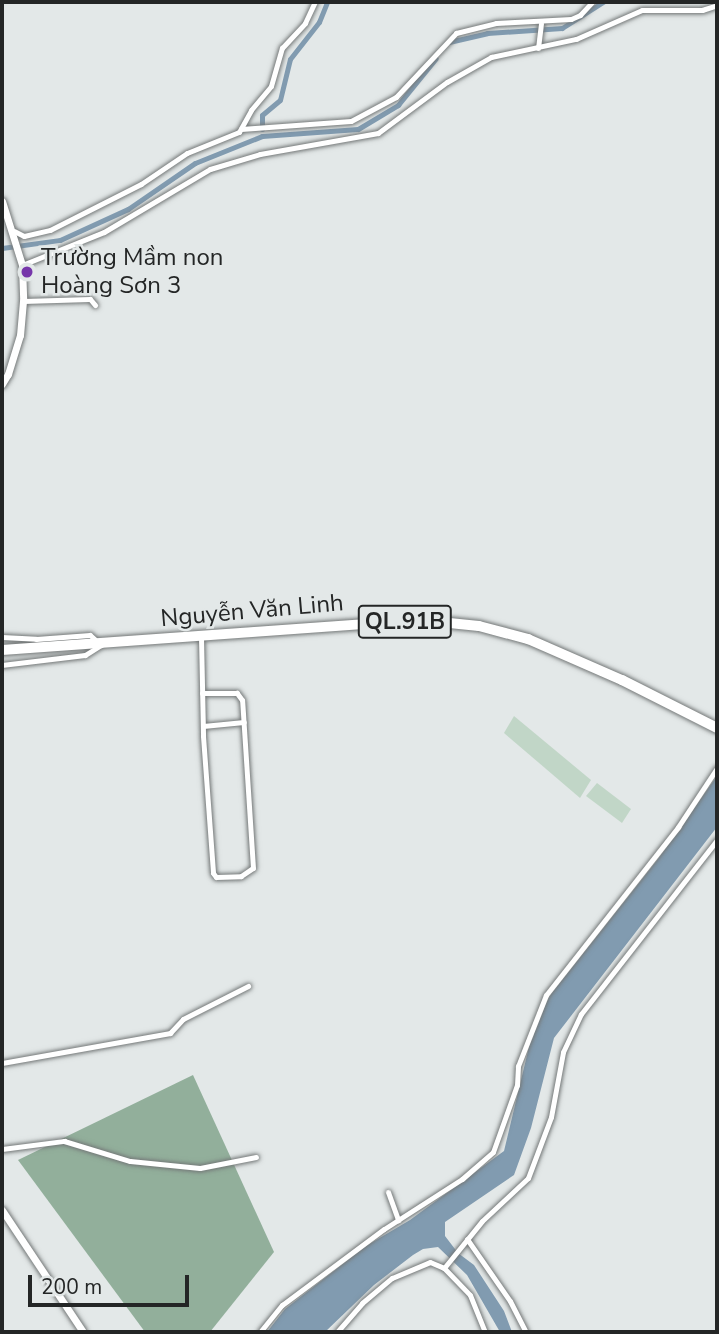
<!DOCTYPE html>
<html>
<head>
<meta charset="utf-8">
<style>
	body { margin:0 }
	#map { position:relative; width:719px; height:1334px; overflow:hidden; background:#e3e8e8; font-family:"Nunito Sans",sans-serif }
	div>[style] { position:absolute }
	.green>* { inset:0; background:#c1d6c7 }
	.forest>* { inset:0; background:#92af9b }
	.water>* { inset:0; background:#819bb0 }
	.canal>* { height:5px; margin:-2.5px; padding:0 2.5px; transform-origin:2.5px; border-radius:2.5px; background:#819bb0 }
	.roads { filter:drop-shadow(0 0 2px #747878) drop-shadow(0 0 2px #747878) }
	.street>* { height:5px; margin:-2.5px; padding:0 2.5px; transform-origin:2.5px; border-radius:2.5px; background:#fff }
	.secondary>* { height:7px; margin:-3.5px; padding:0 3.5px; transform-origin:3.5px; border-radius:3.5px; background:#fff }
	.highway>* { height:10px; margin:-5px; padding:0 5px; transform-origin:5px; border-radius:5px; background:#fff }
	.dots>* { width:19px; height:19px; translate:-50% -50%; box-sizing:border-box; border:4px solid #e3e8e8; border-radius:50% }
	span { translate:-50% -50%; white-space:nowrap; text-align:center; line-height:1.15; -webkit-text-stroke:5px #e3e8e8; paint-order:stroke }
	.shield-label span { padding:2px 5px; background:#e3e8e8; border:2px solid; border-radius:5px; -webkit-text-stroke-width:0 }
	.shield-label { font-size:23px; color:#242626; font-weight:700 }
	.poi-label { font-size:24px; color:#242626 }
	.left { translate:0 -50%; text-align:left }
	.street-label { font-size:24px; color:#242626 }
	.frame { position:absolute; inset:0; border:4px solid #242626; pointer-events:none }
	.scale { position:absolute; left:28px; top:1275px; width:161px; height:32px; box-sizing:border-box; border:4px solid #242626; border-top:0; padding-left:9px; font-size:21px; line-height:24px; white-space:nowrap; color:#242626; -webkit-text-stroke:5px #e3e8e8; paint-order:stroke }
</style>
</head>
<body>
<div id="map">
	<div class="green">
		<i style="clip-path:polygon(514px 716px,591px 780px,580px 798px,504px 733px)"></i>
		<i style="clip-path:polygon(597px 783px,631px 809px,622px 823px,586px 796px)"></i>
	</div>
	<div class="forest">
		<i style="clip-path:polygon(193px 1075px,274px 1252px,210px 1332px,145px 1332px,18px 1160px)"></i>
	</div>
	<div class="water">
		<i style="clip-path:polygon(717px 776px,717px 827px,554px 1038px,531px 1128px,514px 1175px,445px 1222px,445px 1236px,458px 1253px,474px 1265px,504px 1311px,512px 1332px,500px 1332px,467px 1275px,438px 1247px,423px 1249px,413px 1255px,374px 1285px,325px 1332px,267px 1332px,285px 1309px,366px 1246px,410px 1220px,504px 1151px,534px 1026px,551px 994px,658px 859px)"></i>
	</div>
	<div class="canal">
		<i style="left:449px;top:42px;width:39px;rotate:-13deg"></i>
		<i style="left:487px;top:33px;width:75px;rotate:-3.8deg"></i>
		<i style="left:562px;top:28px;width:49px;rotate:-32.4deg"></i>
		<i style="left:262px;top:129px;width:14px;rotate:-90deg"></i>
		<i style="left:262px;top:115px;width:23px;rotate:-40deg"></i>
		<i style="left:280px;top:100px;width:42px;rotate:-76.3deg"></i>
		<i style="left:290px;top:59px;width:47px;rotate:-51.9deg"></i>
		<i style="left:319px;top:22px;width:22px;rotate:-68deg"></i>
		<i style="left:2px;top:248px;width:59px;rotate:-7.9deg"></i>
		<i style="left:60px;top:240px;width:75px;rotate:-24.5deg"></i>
		<i style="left:128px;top:209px;width:81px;rotate:-34.5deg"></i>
		<i style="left:195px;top:163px;width:72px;rotate:-21.9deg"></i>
		<i style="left:262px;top:136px;width:96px;rotate:-4.2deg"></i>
		<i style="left:358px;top:129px;width:47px;rotate:-31deg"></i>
		<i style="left:398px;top:105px;width:60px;rotate:-51deg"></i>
	</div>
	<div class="roads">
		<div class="street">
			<i style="left:538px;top:48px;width:25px;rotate:-83deg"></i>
			<i style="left:241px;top:129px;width:110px;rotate:-4.2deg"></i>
			<i style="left:351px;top:121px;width:51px;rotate:-28.1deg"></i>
			<i style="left:396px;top:97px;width:88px;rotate:-46.8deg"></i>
			<i style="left:456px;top:33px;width:41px;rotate:-14deg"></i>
			<i style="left:496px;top:23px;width:75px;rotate:-3.1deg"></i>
			<i style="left:571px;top:19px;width:10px;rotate:-24deg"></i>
			<i style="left:580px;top:15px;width:18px;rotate:-47deg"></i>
			<i style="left:14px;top:231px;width:11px;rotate:27deg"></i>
			<i style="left:24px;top:236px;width:27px;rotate:-13deg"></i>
			<i style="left:50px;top:230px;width:102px;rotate:-26.8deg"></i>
			<i style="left:141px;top:184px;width:55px;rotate:-34deg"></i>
			<i style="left:187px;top:153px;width:56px;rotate:-22deg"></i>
			<i style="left:239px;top:132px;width:25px;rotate:-61deg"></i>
			<i style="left:251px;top:110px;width:31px;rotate:-50deg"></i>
			<i style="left:271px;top:86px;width:40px;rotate:-74deg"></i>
			<i style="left:282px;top:48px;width:34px;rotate:-47deg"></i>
			<i style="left:305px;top:23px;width:23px;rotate:-65deg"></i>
			<i style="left:22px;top:265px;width:88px;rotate:-21.9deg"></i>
			<i style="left:104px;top:232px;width:123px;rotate:-30.7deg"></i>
			<i style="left:210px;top:169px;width:52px;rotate:-16.7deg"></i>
			<i style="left:260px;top:154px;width:120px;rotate:-10.1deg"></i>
			<i style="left:378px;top:133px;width:86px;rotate:-36.5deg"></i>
			<i style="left:447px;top:82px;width:51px;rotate:-29.6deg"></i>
			<i style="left:491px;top:57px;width:87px;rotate:-12deg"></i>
			<i style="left:576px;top:39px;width:72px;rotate:-23.7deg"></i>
			<i style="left:642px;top:10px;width:60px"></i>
			<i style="left:702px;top:10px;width:16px;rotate:-18deg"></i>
			<i style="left:23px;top:301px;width:67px;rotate:-1.7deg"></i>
			<i style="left:90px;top:299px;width:8px;rotate:50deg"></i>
			<i style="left:2px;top:637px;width:34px;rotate:3deg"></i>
			<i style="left:36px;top:639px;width:54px;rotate:-4.2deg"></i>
			<i style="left:90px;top:635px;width:15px;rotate:42deg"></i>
			<i style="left:101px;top:645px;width:19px;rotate:148deg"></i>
			<i style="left:85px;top:655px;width:84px;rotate:173.1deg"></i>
			<i style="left:201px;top:637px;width:99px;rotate:88.8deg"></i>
			<i style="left:203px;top:736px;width:137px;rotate:85.8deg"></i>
			<i style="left:213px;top:873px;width:5px;rotate:53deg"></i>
			<i style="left:216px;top:877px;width:25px;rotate:-2deg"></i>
			<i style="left:241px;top:876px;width:14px;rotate:-34deg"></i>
			<i style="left:253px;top:868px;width:168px;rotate:-93.7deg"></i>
			<i style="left:242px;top:700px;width:9px;rotate:-126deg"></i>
			<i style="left:237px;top:693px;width:35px;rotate:180deg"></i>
			<i style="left:203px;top:726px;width:41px;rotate:-5.6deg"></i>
			<i style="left:2px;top:1063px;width:171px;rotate:-10.1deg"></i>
			<i style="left:170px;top:1033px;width:19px;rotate:-47deg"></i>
			<i style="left:183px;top:1019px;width:73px;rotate:-26.9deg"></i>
			<i style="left:2px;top:1149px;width:63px;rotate:-7.4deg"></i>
			<i style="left:64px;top:1141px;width:69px;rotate:16.9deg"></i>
			<i style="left:130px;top:1161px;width:70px;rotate:5.7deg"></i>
			<i style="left:200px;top:1168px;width:57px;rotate:-11.1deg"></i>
			<i style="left:388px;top:1192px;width:30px;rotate:70deg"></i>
			<i style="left:467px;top:1239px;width:75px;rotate:55.3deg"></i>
			<i style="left:510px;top:1301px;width:35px;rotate:63deg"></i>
			<i style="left:444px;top:1268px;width:60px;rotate:-51deg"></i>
			<i style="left:482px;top:1221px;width:63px;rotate:-43.1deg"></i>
			<i style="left:528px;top:1178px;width:65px;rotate:-69.3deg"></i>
			<i style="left:551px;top:1117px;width:66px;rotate:-79.5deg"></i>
			<i style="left:563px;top:1052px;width:42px;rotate:-64.7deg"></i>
			<i style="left:581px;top:1014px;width:221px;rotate:-52deg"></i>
			<i style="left:260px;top:1332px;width:35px;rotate:-51deg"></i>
			<i style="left:282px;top:1305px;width:127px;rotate:-36.7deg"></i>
			<i style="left:384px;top:1229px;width:93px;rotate:-32.7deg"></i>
			<i style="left:462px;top:1179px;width:41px;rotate:-41.1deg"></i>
			<i style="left:493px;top:1152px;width:71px;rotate:-70.3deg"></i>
			<i style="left:517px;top:1085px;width:19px;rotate:-87deg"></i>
			<i style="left:518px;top:1066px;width:76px;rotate:-68.5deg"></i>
			<i style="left:546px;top:995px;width:214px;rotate:-51.8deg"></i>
			<i style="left:678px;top:827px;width:71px;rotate:-56.5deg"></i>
			<i style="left:337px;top:1332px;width:38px;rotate:-49deg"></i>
			<i style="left:362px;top:1303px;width:39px;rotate:-40deg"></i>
			<i style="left:392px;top:1278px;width:41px;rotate:-22.8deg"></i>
			<i style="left:430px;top:1262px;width:15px;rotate:23deg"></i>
			<i style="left:444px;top:1268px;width:37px;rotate:46deg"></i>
			<i style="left:470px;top:1295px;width:40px;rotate:68deg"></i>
		</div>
		<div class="secondary">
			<i style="left:2px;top:201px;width:67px;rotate:72.6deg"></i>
			<i style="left:22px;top:265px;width:36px;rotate:88deg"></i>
			<i style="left:23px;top:301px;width:34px;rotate:95deg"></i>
			<i style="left:20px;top:335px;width:41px;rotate:107.1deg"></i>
			<i style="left:8px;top:374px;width:12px;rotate:121deg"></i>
			<i style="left:2px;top:1210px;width:146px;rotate:56.4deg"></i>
		</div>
		<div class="highway">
			<i style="left:2px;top:650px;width:362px;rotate:-4.1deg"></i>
			<i style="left:363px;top:624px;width:67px;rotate:-2.6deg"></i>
			<i style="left:430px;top:621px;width:49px;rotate:5.8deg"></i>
			<i style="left:479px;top:626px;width:51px;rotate:14.9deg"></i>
			<i style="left:528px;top:639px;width:103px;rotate:23.6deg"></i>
			<i style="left:622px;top:680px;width:106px;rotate:26.8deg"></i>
		</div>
	</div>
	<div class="dots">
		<i style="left:27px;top:272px;background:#7636aa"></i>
	</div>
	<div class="shield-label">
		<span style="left:405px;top:622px">QL.91B</span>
	</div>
	<div class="poi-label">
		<span class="left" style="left:41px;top:272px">Trường Mầm non<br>Hoàng Sơn 3</span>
	</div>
	<div class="street-label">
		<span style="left:252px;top:611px;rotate:-5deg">Nguyễn Văn Linh</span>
	</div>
	<div class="frame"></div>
	<div class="scale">200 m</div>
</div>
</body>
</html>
